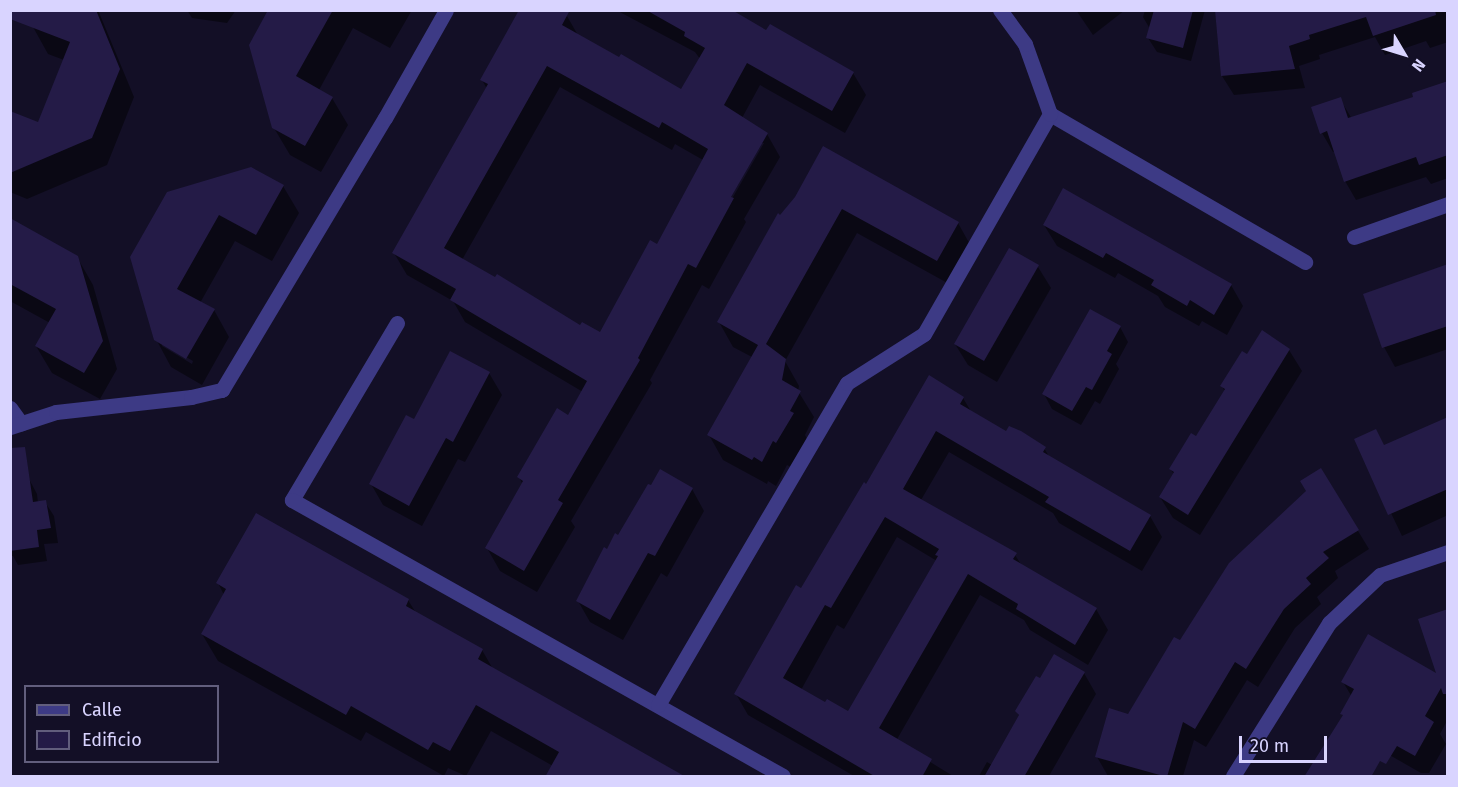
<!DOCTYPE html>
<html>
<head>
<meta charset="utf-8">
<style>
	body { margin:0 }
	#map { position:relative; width:1458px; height:787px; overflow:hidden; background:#130f26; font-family:"Fira Sans",sans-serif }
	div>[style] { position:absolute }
	.shadow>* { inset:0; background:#0007 }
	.building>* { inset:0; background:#241b47 }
	.lane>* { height:15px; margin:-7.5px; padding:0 7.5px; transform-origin:7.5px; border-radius:7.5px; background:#3d3a85 }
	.street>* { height:15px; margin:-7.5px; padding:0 7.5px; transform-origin:7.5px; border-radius:7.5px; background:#3d3a85 }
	span { translate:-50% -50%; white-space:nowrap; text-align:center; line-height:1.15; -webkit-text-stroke:4.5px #130f26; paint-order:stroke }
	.frame { position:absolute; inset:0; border:12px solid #d9d4ff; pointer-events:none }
	.legend { position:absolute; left:24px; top:685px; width:195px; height:78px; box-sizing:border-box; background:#130f26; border:2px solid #625e7d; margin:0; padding:8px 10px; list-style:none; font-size:18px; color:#d9d4ff }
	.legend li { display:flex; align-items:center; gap:12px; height:30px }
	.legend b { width:30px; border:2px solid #625e7d }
	.north { position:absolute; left:1374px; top:24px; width:60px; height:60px; -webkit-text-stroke:4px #130f26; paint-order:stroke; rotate:128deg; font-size:16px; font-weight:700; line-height:24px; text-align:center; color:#d9d4ff }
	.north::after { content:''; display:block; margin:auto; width:21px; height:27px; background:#d9d4ff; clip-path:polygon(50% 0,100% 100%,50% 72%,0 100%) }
	.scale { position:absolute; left:1239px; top:736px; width:88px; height:27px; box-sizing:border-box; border:3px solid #d9d4ff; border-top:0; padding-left:8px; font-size:18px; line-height:21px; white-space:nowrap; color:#d9d4ff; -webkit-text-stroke:4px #130f26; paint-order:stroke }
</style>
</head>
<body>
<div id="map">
	<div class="shadow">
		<i style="clip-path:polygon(39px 10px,98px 10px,134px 97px,107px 165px,27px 199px,10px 192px,10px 112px,38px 124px,64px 60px,48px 54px,33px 27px)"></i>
		<i style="clip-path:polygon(187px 10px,236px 10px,227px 23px,192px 18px)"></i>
		<i style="clip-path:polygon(270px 10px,412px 10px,390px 48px,353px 28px,319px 90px,332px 98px,348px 125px,321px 172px,290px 155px,274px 128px)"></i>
		<i style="clip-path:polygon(evenodd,616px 10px,729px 10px,767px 32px,853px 73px,866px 95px,845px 133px,760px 85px,742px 118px,767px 134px,780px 157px,744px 219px,746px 222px,709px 289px,702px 285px,650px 380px,652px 383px,571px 521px,575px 527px,537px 592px,500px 571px,487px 548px,523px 485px,519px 477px,569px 417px,583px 392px,465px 322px,453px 301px,407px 275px,394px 253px,487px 89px,482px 80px,567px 16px,579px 37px,681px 91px,700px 59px,695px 52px,616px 10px,560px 87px,672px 150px,675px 144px,703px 160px,657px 246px,601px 334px,581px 327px,462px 260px,560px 87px,616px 10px,761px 143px,764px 143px,729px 204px,726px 202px,761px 143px)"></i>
		<i style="clip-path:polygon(1076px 10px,1125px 10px,1093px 35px)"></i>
		<i style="clip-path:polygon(1145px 10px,1205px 10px,1191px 61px,1157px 52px,1148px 38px,1150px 29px,1143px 17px)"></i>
		<i style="clip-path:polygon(1216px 10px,1448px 10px,1448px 42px,1430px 48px,1426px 41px,1385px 55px,1375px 37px,1319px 55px,1320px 59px,1299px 66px,1305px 88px,1234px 95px,1222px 76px)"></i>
		<i style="clip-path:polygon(1448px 82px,1448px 178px,1431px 184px,1426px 177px,1356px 200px,1345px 181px,1335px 151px,1333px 152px,1322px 133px,1340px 99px,1352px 119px,1415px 98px)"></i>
		<i style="clip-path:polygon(evenodd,251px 169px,283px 186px,299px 213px,272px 261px,235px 241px,200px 303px,214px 310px,229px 337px,202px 385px,171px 367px,156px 339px,132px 257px,251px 169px,162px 343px,193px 361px,192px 364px,162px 346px,162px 343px)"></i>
		<i style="clip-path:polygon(796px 198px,958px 223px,972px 248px,951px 285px,857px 233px,785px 361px,799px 386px,798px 391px,814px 417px,805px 435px,807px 439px,791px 467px,787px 465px,776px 486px,768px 481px,767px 484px,723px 460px,709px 435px,752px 357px,733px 347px,719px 322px,781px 217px)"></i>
		<i style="clip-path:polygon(10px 222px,77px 257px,93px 285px,117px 369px,100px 399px,52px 373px,36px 346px,50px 323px,10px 301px)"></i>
		<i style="clip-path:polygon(1044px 225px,1231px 285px,1243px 306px,1227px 335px,1202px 321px,1199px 326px,1165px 307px,1158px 296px,1118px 273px,1115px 278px,1057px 246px)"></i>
		<i style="clip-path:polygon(1010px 250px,1038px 267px,1051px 288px,997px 382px,968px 365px,955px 344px)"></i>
		<i style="clip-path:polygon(1448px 266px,1448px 349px,1395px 367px,1384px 347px)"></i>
		<i style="clip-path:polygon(1120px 327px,1128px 342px,1116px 364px,1119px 369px,1100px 404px,1095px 401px,1081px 425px,1052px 409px,1044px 394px)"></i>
		<i style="clip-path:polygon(1289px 350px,1302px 371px,1200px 535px,1173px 518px,1160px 497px,1174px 474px,1170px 469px,1196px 439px,1225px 392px,1222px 386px)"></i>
		<i style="clip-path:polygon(451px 353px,489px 373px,502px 395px,465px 462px,458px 459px,422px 526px,383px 505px,371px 484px,414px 421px)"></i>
		<i style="clip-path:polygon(evenodd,963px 398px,972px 413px,1006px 433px,1044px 448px,1050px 458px,1150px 516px,1162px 537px,1142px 571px,1059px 523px,1053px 513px,949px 452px,921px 500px,1015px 555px,1022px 566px,1096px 609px,1108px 630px,1088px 665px,1030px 630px,1024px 620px,980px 595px,896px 741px,953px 776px,854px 776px,748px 715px,736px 694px,867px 486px,963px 398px,897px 537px,937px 561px,849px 713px,826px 705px,801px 690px,837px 625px,844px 629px,897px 537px)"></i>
		<i style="clip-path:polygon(1448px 418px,1448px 515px,1402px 536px,1356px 440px,1385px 447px)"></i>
		<i style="clip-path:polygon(29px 479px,37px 494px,38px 503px,45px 502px,54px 516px,58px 543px,44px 544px,47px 561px,18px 565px,13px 556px,10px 556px,10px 482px)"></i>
		<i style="clip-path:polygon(692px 489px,704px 511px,667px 577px,661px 573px,623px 640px,590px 622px,578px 601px,619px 537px)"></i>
		<i style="clip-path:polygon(1358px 531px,1369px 549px,1335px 571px,1338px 578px,1317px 597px,1321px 604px,1295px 628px,1258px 687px,1247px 680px,1206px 747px,1194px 740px,1183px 776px,1108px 776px,1097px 757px,1181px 642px,1230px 564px)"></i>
		<i style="clip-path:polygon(218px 583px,408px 600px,416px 613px,482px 650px,493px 669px,683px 776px,553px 766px,491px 731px,466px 776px,448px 768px,444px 776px,366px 732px,361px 741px,218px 661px,202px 634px,224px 595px)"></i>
		<i style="clip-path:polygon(1448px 610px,1448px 719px,1440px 734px,1446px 744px,1429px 773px,1421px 773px,1358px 737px,1352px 697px,1343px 682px,1439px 676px)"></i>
		<i style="clip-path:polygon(1084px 673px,1096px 694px,1049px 776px,979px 776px,987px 762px,992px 765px,1020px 717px,1016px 711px,1041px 680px)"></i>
	</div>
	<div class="building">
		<i style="clip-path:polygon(10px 10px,96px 10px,120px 69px,92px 138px,10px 173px,10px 111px,38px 122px,70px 42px,10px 19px)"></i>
		<i style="clip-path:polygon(268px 10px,333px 10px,296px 76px,333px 97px,305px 146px,272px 128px,249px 45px)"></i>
		<i style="clip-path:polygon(evenodd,519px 10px,570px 10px,562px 25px,619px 57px,621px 54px,681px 89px,705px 48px,684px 36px,685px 32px,646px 10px,732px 10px,766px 30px,770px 24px,854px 72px,832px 111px,747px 63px,724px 105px,768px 133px,731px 197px,734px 198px,696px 268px,688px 264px,638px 358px,640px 360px,558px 500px,563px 503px,524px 571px,485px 548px,523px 481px,517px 477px,557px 408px,568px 415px,587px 381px,450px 300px,456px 289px,392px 253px,488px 84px,480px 80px,519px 10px,547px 66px,659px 128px,662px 122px,708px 149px,657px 244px,650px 240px,600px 332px,582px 322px,580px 325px,497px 274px,495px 277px,444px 248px,547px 66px)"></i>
		<i style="clip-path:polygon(1154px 10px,1193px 10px,1183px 48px,1146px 38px)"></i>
		<i style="clip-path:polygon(1215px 10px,1435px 10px,1436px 15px,1373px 36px,1366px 17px,1309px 35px,1310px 39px,1289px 46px,1295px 69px,1221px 76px)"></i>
		<i style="clip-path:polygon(1448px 81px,1448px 155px,1419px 165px,1416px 157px,1344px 182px,1327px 131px,1320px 134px,1311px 107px,1341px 97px,1348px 118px,1413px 97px,1412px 93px)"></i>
		<i style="clip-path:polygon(823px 146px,959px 222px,937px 261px,842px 209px,766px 344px,786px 359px,782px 380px,801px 391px,790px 411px,794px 413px,776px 443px,773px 441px,762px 462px,754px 457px,752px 460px,707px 435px,758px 345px,717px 322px,778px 213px,780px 215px,795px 197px)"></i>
		<i style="clip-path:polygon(251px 167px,284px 185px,256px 235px,219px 215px,177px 289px,215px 309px,186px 359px,154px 340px,130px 257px,167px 192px)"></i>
		<i style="clip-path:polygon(1063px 188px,1232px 284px,1214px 315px,1190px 300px,1187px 306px,1151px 285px,1154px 280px,1106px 253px,1103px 258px,1043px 225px)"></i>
		<i style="clip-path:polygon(10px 218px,78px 256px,103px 341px,84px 373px,35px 346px,56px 309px,10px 284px)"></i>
		<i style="clip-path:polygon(1009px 248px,1039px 265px,984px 361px,954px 344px)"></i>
		<i style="clip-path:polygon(1448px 264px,1448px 326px,1382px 348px,1363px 294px)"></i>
		<i style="clip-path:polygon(1090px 309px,1121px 326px,1107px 351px,1112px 354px,1092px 390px,1086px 387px,1072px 411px,1042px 394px)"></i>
		<i style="clip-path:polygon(1262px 330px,1290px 349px,1188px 515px,1159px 497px,1174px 472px,1169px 469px,1191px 433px,1196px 436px,1225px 389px,1220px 386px,1242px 351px,1247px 354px)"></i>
		<i style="clip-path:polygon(450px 351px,490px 372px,453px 442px,446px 438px,409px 506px,369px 484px,406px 415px,414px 419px)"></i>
		<i style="clip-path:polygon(evenodd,929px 375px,964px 397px,960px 404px,1006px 431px,1009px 426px,1021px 431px,1046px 447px,1043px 452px,1151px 515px,1130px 551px,1045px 502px,1049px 497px,936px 431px,903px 489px,1017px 553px,1013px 559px,1097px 608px,1075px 645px,1016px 609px,1018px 604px,968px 574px,879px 728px,932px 759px,922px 777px,876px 777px,734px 694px,796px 585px,801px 588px,864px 482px,866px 484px,929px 375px,885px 517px,939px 549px,935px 555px,938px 556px,848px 711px,827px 699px,825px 702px,783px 678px,825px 605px,831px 608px,885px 517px)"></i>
		<i style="clip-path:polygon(1448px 417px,1448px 489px,1388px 515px,1354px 439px,1376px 429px,1384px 445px)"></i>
		<i style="clip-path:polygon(25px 447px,33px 502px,46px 500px,51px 528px,37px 530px,39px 547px,10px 551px,10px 448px)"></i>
		<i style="clip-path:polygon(1321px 468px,1359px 530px,1323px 552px,1329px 558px,1306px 578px,1311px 584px,1284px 609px,1246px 669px,1235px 662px,1195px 729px,1183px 722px,1167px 777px,1095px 757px,1109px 708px,1128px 714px,1174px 637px,1180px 640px,1229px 563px,1306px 491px,1300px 481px)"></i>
		<i style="clip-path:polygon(660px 469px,693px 488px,655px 556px,648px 553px,610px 620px,576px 601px,604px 547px,607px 549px,615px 533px,618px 535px,648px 484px,651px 485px)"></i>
		<i style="clip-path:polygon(256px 513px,409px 599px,406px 606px,483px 649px,478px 659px,686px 777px,545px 777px,559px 752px,476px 705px,450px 751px,433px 742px,428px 750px,351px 706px,346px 715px,201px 634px,226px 589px,216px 583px)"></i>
		<i style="clip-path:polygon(1448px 609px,1448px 694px,1443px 694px,1441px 688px,1425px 716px,1434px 722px,1415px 756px,1397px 746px,1386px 764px,1380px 761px,1371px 777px,1304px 777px,1343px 715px,1340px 714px,1354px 689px,1341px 682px,1368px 634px,1436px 673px,1418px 619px)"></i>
		<i style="clip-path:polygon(1054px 654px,1085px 672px,1070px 697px,1024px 777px,984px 777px,1019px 715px,1015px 711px,1036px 676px,1040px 678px)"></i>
	</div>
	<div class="lane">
		<i style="left:10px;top:408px;width:19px;rotate:54deg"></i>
		<i style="left:10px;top:427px;width:48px;rotate:-18.1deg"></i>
		<i style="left:56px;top:412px;width:136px;rotate:-6.3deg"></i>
		<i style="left:191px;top:397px;width:32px;rotate:-13deg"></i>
		<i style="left:222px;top:390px;width:317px;rotate:-59.1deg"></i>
		<i style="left:385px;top:118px;width:124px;rotate:-60.5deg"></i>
	</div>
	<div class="street">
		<i style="left:1050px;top:114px;width:295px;rotate:30.1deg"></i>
		<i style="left:1354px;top:237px;width:100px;rotate:-19.3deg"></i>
		<i style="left:397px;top:323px;width:206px;rotate:120.7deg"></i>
		<i style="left:292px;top:500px;width:563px;rotate:29.34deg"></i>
		<i style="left:658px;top:705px;width:373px;rotate:-59.6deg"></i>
		<i style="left:847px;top:383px;width:91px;rotate:-32.5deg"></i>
		<i style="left:924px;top:334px;width:254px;rotate:-60.2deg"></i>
		<i style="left:1050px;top:114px;width:74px;rotate:-109.7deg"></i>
		<i style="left:1025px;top:44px;width:42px;rotate:-126.3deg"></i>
		<i style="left:1233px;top:776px;width:181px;rotate:-57.9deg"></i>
		<i style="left:1329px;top:623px;width:70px;rotate:-43.3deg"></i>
		<i style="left:1380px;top:575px;width:72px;rotate:-18.7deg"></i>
	</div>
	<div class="frame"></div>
	<ul class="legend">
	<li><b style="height:8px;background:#3d3a85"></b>Calle</li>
	<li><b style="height:16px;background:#241b47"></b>Edificio</li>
	</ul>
	<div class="north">N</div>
	<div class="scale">20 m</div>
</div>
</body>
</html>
